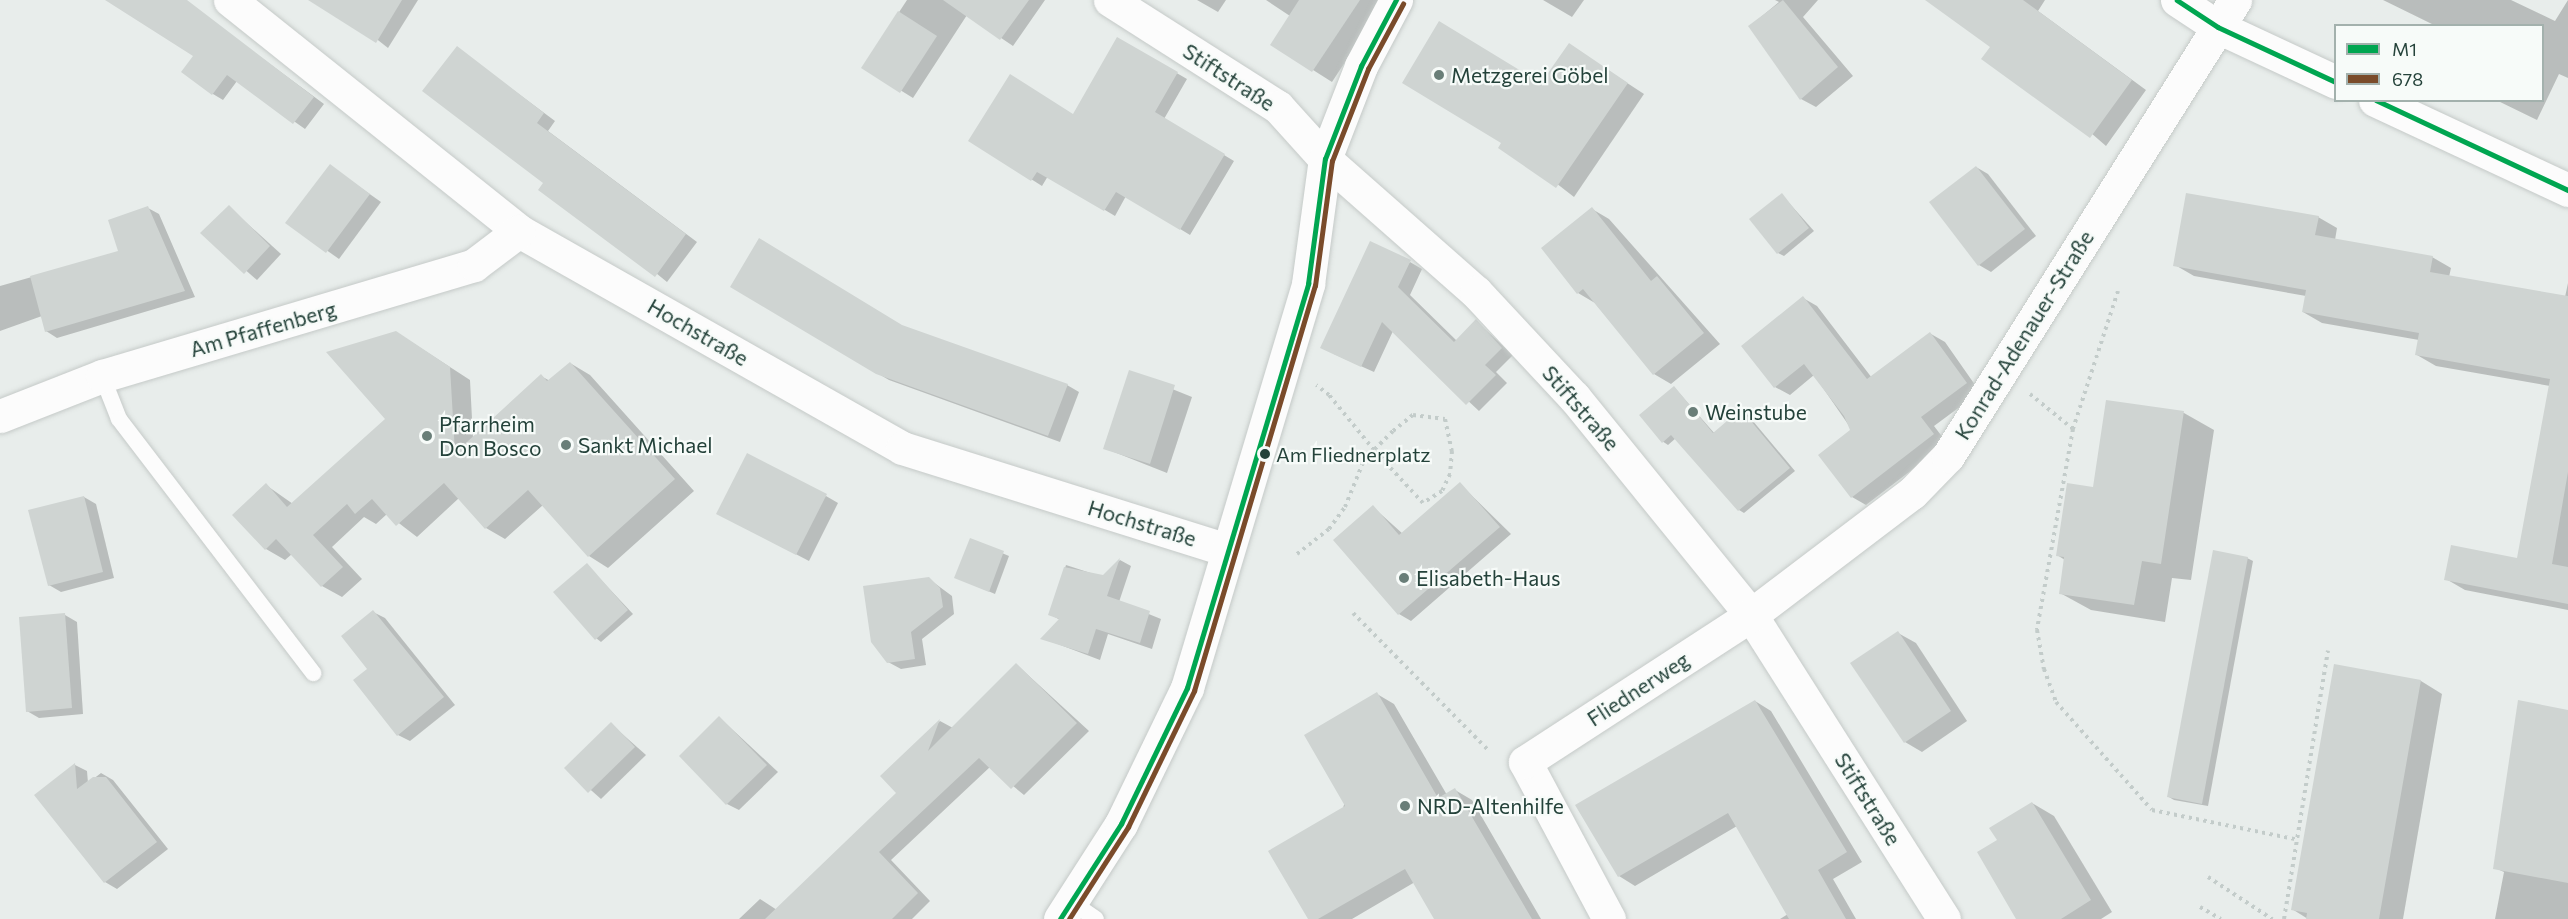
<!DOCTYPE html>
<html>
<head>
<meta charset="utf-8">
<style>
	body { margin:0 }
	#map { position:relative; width:2568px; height:919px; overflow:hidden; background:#e8edeb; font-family:Commissioner,sans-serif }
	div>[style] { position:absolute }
	.shadow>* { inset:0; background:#0003 }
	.building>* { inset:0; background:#cfd4d2 }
	.path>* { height:4px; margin-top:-2px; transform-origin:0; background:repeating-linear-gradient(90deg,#c3ccca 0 3px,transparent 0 7.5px) }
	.roads { filter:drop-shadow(0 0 2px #c5cac8) drop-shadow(0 0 2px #c5cac8) }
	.service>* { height:16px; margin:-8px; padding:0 8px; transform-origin:8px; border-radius:8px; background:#fcfcfc }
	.minor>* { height:33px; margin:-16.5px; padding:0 16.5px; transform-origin:16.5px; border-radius:16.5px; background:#fcfcfc }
	.tertiary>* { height:33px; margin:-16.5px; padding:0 16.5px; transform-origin:16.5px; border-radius:16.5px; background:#fcfcfc }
	.bus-1>* { height:4.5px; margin:-2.25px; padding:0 2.25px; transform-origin:2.25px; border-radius:2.25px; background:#00a651 }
	.bus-2>* { height:4.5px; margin:-2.25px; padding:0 2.25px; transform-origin:2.25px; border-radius:2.25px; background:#7a4b2a }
	.dots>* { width:16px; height:16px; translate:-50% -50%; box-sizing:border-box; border:3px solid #f7fbf9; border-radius:50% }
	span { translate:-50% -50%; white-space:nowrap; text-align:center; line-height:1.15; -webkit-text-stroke:4.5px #f7fbf9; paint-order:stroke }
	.bus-label { font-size:20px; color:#24423a }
	.left { translate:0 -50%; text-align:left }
	.poi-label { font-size:21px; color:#24423a }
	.street-label { font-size:21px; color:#24423a }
	.legend { position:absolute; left:2334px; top:24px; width:210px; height:78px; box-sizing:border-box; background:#f7fbf9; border:2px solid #a3b1ad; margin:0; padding:8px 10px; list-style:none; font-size:18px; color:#24423a }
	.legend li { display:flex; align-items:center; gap:12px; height:30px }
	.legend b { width:30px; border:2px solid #a3b1ad }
</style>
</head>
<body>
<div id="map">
	<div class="shadow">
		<i style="clip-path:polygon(141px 0,183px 0,324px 104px,305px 129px,237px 81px,223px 100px,213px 94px,195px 55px)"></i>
		<i style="clip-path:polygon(327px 0,418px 0,388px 48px)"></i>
		<i style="clip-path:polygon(907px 0,1045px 0,1013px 46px,967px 15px,913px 98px,863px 67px)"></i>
		<i style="clip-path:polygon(1197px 0,1226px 0,1218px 12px)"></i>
		<i style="clip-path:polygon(1266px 0,1386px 0,1332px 82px,1272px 44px,1290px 16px)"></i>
		<i style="clip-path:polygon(1543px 0,1584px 0,1572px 17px)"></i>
		<i style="clip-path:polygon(1775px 0,1818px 0,1803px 17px,1853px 76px,1816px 107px,1801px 99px,1750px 26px,1779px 2px)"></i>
		<i style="clip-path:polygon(1927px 0,2045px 0,2038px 11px,2146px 90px,2106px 146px,1992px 47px)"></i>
		<i style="clip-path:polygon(2383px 0,2511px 0,2555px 21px,2568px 0,2568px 78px,2559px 74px,2537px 120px,2496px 100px,2542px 100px,2542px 26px,2436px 26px)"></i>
		<i style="clip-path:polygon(1118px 39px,1187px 79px,1164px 119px,1234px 161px,1190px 235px,1126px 196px,1115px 216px,1048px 176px,1042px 186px,970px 140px,1074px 115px)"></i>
		<i style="clip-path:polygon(1569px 45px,1644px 94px,1574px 197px,1503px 142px)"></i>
		<i style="clip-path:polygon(457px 48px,555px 121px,548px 131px,697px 242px,667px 282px,545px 183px)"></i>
		<i style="clip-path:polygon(330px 166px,381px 202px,339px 259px,288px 223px)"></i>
		<i style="clip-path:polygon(1976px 167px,1988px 174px,2036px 236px,1991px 272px,1979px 265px,1931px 203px)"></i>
		<i style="clip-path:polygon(1782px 195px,1814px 231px,1784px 256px,1778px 253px)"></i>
		<i style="clip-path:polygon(229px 207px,281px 254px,257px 280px,203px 233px)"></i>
		<i style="clip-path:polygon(148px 208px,159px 214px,195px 297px,57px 338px,46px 331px,42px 316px,0 331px,0 286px,120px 252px)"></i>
		<i style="clip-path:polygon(1592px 209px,1609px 219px,1720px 344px,1671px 384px,1654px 374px,1595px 303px,1578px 293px)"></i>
		<i style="clip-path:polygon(2318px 217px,2337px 228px,2335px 240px,2432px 257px,2451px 268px,2449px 277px,2565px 297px,2568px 283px,2568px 610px,2465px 590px,2446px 579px,2518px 559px,2550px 386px,2436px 366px,2417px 355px,2419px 340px,2322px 323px,2303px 312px,2306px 296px,2194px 276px,2175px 265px)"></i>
		<i style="clip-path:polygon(1410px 262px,1422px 269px,1410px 295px,1457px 341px,1476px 321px,1513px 355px,1496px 372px,1507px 383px,1479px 411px,1393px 331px,1374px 372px,1334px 354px)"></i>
		<i style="clip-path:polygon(732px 287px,903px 327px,1067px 385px,1079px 392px,1060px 442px,889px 380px)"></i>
		<i style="clip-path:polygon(1803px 298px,1817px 306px,1872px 378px,1931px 334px,1945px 342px,1980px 392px,1934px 426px,1947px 443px,1866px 505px,1852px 497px,1820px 455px,1852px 430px,1814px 375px,1790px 395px,1775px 387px)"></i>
		<i style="clip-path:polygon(396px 332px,470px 380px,473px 438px,541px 376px,550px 381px,570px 363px,590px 375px,694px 491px,608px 568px,589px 556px,543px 505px,505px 539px,486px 528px,459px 498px,417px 537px,387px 514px,376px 524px,364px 517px,332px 547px,362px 579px,342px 597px,322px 586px,292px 554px,285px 560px,266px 549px,266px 485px,293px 504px,388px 419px)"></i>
		<i style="clip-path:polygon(1130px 372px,1192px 397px,1167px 473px,1104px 448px)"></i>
		<i style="clip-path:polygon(1674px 387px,1715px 434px,1742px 411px,1747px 414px,1795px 471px,1744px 513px,1739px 510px,1676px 438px,1668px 445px,1662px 441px)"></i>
		<i style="clip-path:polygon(2108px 401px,2184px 413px,2214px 430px,2191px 580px,2172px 578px,2165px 622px,2091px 610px,2060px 593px,2065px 560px,2057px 555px,2094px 489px)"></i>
		<i style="clip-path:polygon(1460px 484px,1511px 534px,1411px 621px,1399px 614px,1373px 507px,1403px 534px)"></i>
		<i style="clip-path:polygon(826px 496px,838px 503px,809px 561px,730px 520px)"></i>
		<i style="clip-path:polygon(84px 497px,96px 504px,114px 578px,61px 592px,49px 585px)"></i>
		<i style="clip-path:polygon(971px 540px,1009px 556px,995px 594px,962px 580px)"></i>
		<i style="clip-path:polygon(2247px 558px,2253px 561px,2208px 806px,2174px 800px,2169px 797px)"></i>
		<i style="clip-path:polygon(1120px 560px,1131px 566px,1119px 602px,1161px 619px,1152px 649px,1108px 634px,1100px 660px,1042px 638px,1060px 620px,1050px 614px,1066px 565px,1103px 577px)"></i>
		<i style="clip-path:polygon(587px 565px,633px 614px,601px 642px,596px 638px)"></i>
		<i style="clip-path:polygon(929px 579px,952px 596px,954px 614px,922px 639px,926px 665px,901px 669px,888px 662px)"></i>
		<i style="clip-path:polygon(373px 612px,385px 618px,455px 705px,410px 741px,398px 735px,369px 669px)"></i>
		<i style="clip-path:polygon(65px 615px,77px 622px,83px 714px,39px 718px,27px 711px)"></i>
		<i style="clip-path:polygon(1898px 633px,1916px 643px,1967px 721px,1922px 752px,1905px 742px)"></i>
		<i style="clip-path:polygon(1016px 664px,1089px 731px,1024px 795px,990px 767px,891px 860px,930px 901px,912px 919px,739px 919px,760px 899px,777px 910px,899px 793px,883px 776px,940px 721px,953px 728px)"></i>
		<i style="clip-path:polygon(2335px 666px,2421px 681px,2442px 694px,2403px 919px,2308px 919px,2292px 909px)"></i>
		<i style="clip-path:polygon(1377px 694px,1394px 704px,1447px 795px,1455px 790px,1472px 800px,1541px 919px,1436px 919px,1415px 882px,1352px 919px,1310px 919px)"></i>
		<i style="clip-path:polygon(1755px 701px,1771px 711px,1862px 862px,1833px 879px,1856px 919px,1780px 919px,1788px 914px,1737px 826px,1635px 886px,1619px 876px)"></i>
		<i style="clip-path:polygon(2568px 711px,2568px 919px,2495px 919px,2504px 872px,2495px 868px)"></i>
		<i style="clip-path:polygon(720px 718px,778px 772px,739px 810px,727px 804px)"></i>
		<i style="clip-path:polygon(611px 724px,646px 755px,601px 799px,566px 768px)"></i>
		<i style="clip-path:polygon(75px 765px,87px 771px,88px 783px,101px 773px,113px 780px,168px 849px,117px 889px,105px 882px,36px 795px)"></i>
		<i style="clip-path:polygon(2032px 803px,2054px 816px,2112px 912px,2101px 919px,2018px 919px,1999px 840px)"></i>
	</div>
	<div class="building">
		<i style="clip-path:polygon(105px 0,187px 0,314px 97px,293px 124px,227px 75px,212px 95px,181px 72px,193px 56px)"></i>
		<i style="clip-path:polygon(308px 0,402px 0,376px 43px)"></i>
		<i style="clip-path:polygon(943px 0,1029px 0,1000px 40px)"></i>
		<i style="clip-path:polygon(1299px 0,1360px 0,1312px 72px,1270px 45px)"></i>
		<i style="clip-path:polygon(1783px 0,1838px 67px,1800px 100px,1748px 26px)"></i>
		<i style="clip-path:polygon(1925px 0,2023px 0,2132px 80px,2090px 138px,1981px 59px,1990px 47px)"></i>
		<i style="clip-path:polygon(898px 11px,937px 36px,900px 93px,861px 68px)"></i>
		<i style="clip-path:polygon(1439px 21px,1541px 83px,1569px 43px,1628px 83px,1556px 188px,1498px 148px,1501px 143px,1402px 83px)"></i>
		<i style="clip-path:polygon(1117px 37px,1178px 72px,1155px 112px,1225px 154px,1180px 230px,1116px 192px,1104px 211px,1037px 172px,1031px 181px,968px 141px,1010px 74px,1073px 114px)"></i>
		<i style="clip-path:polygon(457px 46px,544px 113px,537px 123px,686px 234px,655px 277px,538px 190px,543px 183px,422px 91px)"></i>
		<i style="clip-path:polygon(330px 164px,370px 194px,326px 253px,285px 223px)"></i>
		<i style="clip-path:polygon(1976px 166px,2025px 229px,1978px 266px,1929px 202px)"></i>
		<i style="clip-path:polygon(1782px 193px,1809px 228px,1777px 254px,1749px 219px)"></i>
		<i style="clip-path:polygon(2186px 193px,2319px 216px,2315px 235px,2433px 256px,2430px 272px,2568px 296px,2568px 472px,2552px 564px,2568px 567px,2568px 604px,2444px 580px,2451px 545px,2517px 558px,2550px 379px,2415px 355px,2419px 333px,2302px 312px,2306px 290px,2173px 266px)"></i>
		<i style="clip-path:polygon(229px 205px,270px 246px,244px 274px,200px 233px)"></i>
		<i style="clip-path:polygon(148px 206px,185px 291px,45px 332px,30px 276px,118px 251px,108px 220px)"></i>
		<i style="clip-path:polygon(1592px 207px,1651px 281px,1657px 276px,1704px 333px,1653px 375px,1583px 289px,1577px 294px,1541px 248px)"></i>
		<i style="clip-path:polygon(759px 238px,902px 325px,1068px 384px,1048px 436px,876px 374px,730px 287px)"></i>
		<i style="clip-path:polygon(1370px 241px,1411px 260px,1398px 287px,1454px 342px,1476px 319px,1502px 348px,1485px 365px,1496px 375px,1466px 405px,1382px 322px,1361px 367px,1320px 348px)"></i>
		<i style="clip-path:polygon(1803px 296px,1867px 379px,1930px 332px,1967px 383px,1921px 417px,1934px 434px,1851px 498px,1818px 455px,1850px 430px,1844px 416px,1804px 364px,1774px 388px,1741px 346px)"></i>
		<i style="clip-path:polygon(396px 331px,450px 367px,455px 453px,541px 374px,547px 381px,570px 362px,675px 479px,588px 557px,528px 490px,485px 529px,444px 483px,396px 526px,372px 499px,355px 514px,347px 504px,313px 535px,343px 567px,321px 587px,276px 539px,265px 550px,232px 515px,266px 483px,287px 507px,385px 419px,326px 352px)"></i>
		<i style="clip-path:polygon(1129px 370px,1175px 385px,1150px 464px,1103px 449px)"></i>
		<i style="clip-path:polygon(1674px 386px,1713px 433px,1741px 409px,1790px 468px,1738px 511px,1671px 435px,1662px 443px,1639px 415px)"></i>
		<i style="clip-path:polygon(2106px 400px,2184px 411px,2161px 564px,2142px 561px,2134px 605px,2059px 594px,2064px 557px,2056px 556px,2067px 483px,2093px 487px)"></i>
		<i style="clip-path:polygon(747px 453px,827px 494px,796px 555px,716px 514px)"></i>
		<i style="clip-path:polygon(1460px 482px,1500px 527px,1398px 615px,1333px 540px,1373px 505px,1399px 535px)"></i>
		<i style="clip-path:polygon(84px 496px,103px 572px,48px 586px,28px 510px)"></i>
		<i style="clip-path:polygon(970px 538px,1004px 551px,989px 592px,954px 578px)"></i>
		<i style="clip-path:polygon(2213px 550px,2248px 557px,2202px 804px,2167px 797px)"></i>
		<i style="clip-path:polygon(1120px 558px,1107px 596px,1150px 611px,1140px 643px,1096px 629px,1088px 654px,1040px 639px,1059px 619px,1048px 615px,1064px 567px,1103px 575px)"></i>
		<i style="clip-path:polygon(587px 563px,628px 610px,595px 640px,553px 592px)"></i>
		<i style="clip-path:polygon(929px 577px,940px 588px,943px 607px,911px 632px,915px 659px,887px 663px,871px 642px,863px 586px)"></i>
		<i style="clip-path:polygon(373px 610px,444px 697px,397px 736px,353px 680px,367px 669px,341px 636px)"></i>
		<i style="clip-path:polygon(65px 613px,72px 708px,26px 712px,19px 617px)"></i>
		<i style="clip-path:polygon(1898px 631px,1951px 711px,1904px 743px,1850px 663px)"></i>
		<i style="clip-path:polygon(1016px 663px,1077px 723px,1011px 789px,979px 758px,879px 852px,918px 893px,892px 919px,765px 919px,896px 793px,880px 776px,940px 719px,928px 751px)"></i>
		<i style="clip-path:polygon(2334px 664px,2421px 680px,2379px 919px,2306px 919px,2307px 913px,2291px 910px)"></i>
		<i style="clip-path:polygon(1377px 692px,1438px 798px,1455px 788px,1532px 919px,1434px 919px,1405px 869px,1318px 919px,1308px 919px,1268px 851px,1345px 806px,1304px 735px)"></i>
		<i style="clip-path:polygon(1755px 700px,1847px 852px,1818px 870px,1846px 919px,1789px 919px,1728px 813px,1618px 877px,1575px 805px)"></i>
		<i style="clip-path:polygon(2518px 700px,2568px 710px,2568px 883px,2493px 869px)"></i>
		<i style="clip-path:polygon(719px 716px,767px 765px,726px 805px,679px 756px)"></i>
		<i style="clip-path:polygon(611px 722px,635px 747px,588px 793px,564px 768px)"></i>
		<i style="clip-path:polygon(75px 763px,77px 789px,93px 777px,106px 777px,157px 842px,104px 883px,34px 795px)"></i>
		<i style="clip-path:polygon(2032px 802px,2091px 900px,2061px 919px,2016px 919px,1977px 852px,1997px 840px,1989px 828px)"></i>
	</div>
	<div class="path">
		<i style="left:2118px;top:291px;width:145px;rotate:108.1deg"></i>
		<i style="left:2073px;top:429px;width:204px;rotate:100.2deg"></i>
		<i style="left:2037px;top:630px;width:40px;rotate:80deg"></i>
		<i style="left:2044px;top:669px;width:35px;rotate:70deg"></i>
		<i style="left:2056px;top:702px;width:144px;rotate:48.4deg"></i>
		<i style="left:2152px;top:810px;width:146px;rotate:11.5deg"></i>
		<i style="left:2030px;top:394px;width:55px;rotate:39.1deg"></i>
		<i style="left:1297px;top:554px;width:41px;rotate:-38deg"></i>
		<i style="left:1329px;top:529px;width:27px;rotate:-54deg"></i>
		<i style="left:1345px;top:507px;width:51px;rotate:-68deg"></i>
		<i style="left:1364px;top:460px;width:41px;rotate:-45deg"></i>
		<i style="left:1393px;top:431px;width:26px;rotate:-39deg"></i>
		<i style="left:1413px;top:415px;width:32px;rotate:7deg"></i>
		<i style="left:1445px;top:419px;width:33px;rotate:78deg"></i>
		<i style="left:1452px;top:451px;width:23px;rotate:95deg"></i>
		<i style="left:1450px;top:474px;width:19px;rotate:115deg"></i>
		<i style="left:1442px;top:491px;width:22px;rotate:148deg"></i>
		<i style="left:1423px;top:503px;width:72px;rotate:-132.8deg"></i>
		<i style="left:1374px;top:450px;width:71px;rotate:-129.3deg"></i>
		<i style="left:1329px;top:395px;width:16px;rotate:-142deg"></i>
		<i style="left:1353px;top:613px;width:194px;rotate:45.4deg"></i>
		<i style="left:2208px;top:877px;width:77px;rotate:33.3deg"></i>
		<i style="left:2200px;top:907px;width:24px;rotate:30deg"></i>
		<i style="left:2284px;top:919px;width:272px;rotate:-80.7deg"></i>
	</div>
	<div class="roads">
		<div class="service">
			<i style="left:102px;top:376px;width:46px;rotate:68.4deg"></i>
			<i style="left:119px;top:419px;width:320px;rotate:52.6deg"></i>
			<i style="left:1071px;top:902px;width:30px;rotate:34deg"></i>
		</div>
		<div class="minor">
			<i style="left:230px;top:0;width:370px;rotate:38.6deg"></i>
			<i style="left:519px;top:231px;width:440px;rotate:29.5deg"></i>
			<i style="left:902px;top:448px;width:341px;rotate:17.4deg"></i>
			<i style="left:1110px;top:0;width:199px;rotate:32.5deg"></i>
			<i style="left:1278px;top:107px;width:70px;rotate:47.9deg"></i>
			<i style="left:1325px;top:159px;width:201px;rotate:41.4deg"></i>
			<i style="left:1476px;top:292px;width:144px;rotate:47deg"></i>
			<i style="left:1574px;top:397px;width:281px;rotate:50.9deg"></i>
			<i style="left:1751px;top:615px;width:360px;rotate:57.6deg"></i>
			<i style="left:2177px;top:0;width:49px;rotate:33.4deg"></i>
			<i style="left:2218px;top:27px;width:130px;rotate:25deg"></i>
			<i style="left:2375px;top:100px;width:213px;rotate:25deg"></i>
			<i style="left:0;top:416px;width:110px;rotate:-21.4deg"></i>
			<i style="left:102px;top:376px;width:388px;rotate:-16.6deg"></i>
			<i style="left:474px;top:265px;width:56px;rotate:-37.1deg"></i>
			<i style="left:1609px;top:919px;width:178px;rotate:-118.1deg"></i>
			<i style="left:1525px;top:762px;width:270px;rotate:-33deg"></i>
			<i style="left:1751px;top:615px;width:202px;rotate:-37.2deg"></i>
			<i style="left:1912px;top:493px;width:52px;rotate:-45.8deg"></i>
			<i style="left:1948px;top:456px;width:539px;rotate:-57.81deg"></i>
		</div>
		<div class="tertiary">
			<i style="left:1060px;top:919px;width:113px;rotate:-57.3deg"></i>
			<i style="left:1121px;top:824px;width:151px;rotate:-64.1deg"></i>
			<i style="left:1187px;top:688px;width:422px;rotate:-73.3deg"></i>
			<i style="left:1308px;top:284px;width:126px;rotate:-82.3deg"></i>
			<i style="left:1325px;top:159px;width:100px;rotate:-68.8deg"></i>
			<i style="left:1361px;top:66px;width:75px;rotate:-62.1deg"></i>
		</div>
	</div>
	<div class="bus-1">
		<i style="left:2177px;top:0;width:49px;rotate:33.4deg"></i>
		<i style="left:2218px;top:27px;width:130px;rotate:25deg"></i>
		<i style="left:2376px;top:100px;width:212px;rotate:25.1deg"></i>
		<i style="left:1060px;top:919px;width:113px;rotate:-57.3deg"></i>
		<i style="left:1121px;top:824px;width:151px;rotate:-64.1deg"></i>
		<i style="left:1187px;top:688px;width:422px;rotate:-73.3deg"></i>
		<i style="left:1308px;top:284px;width:126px;rotate:-82.3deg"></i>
		<i style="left:1325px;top:159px;width:100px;rotate:-68.8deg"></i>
		<i style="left:1361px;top:66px;width:75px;rotate:-62.1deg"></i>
	</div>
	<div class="bus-2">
		<i style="left:1069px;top:919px;width:109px;rotate:-57.3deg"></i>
		<i style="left:1128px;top:827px;width:151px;rotate:-64.1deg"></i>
		<i style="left:1194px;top:691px;width:423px;rotate:-73.4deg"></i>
		<i style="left:1315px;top:286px;width:126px;rotate:-82.3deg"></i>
		<i style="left:1332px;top:161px;width:99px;rotate:-68.6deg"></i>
		<i style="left:1368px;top:69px;width:74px;rotate:-61.7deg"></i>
	</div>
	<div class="dots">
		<i style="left:1439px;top:75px;background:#697e78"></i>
		<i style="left:1693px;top:412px;background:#697e78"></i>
		<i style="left:427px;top:436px;background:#697e78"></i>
		<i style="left:566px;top:445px;background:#697e78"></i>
		<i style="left:1265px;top:454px;background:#24423a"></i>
		<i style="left:1404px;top:578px;background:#697e78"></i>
		<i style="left:1405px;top:806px;background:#697e78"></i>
	</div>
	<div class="bus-label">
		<span class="left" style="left:1276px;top:454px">Am Fliednerplatz</span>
	</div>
	<div class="poi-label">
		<span class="left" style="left:1451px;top:75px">Metzgerei Göbel</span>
		<span class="left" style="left:1705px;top:412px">Weinstube</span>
		<span class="left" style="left:439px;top:436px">Pfarrheim<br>Don Bosco</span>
		<span class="left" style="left:578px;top:445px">Sankt Michael</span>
		<span class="left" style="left:1416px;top:578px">Elisabeth-Haus</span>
		<span class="left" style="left:1417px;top:806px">NRD-Altenhilfe</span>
	</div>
	<div class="street-label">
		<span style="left:1229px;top:77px;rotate:33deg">Stiftstraße</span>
		<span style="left:263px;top:329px;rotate:-16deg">Am Pfaffenberg</span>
		<span style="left:698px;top:332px;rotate:30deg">Hochstraße</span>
		<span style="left:2024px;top:335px;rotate:-58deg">Konrad-Adenauer-Straße</span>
		<span style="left:1581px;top:408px;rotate:49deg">Stiftstraße</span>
		<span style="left:1142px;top:523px;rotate:17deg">Hochstraße</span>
		<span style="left:1638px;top:689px;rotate:-33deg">Fliednerweg</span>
		<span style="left:1868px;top:799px;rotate:58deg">Stiftstraße</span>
	</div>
	<ul class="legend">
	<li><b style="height:8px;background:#00a651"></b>M1</li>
	<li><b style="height:8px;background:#7a4b2a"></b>678</li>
	</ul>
</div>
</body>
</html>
